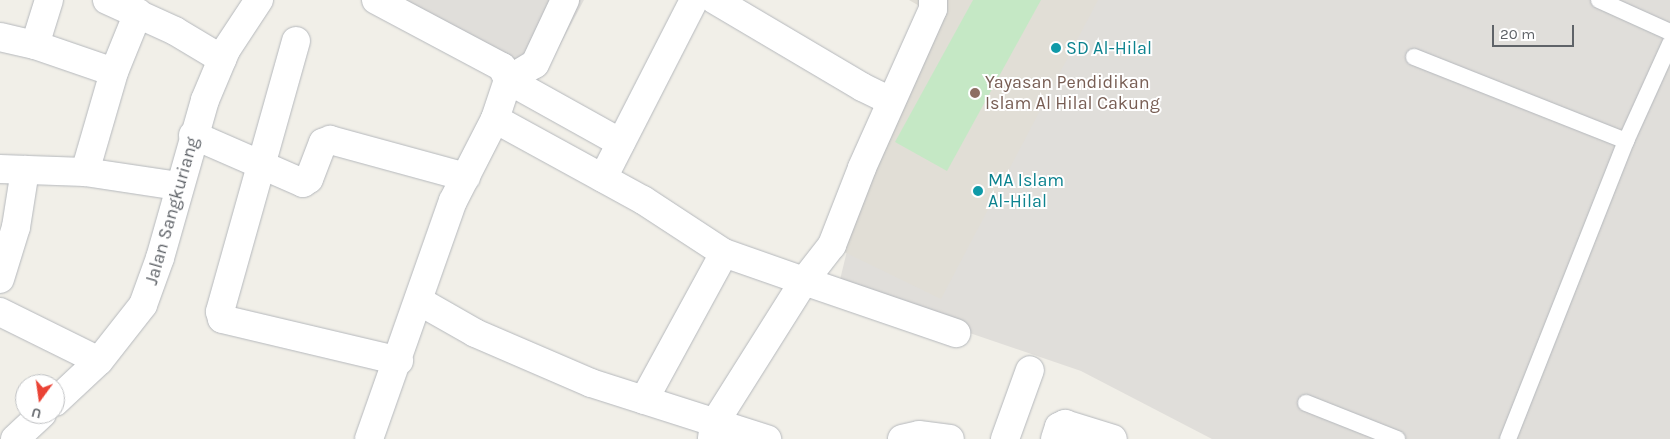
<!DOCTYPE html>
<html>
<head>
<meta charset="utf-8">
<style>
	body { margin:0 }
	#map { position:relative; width:1670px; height:439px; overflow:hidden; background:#f1efe8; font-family:Karla,sans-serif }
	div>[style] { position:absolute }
	.industrial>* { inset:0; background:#e0deda }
	.education>* { inset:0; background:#e1ded6 }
	.green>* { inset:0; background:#c5e8c5 }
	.roads { filter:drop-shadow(0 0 1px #b5b8bc) drop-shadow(0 0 1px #b5b8bc) }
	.lane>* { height:16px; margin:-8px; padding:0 8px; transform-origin:8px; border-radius:8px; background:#fff }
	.street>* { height:28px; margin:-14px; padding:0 14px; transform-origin:14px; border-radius:14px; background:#fff }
	.secondary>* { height:28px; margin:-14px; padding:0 14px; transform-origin:14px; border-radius:14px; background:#fff }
	.dots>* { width:14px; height:14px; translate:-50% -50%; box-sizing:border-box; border:2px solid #fff; border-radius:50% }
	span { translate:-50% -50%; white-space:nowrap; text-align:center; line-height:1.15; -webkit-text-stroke:4px #fff; paint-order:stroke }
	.culture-label { font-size:18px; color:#0d838f }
	.left { translate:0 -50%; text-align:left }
	.education-label { font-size:18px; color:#785e54 }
	.street-label { font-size:18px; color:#5f6368 }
	.north { position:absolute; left:15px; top:374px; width:50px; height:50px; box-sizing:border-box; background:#fff; border:1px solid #bfc1c3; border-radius:50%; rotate:194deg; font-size:14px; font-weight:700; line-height:20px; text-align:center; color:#5f6368 }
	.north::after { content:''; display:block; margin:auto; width:18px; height:22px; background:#ea4335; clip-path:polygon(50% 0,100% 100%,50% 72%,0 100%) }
	.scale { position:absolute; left:1492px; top:25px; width:82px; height:22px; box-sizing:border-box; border:2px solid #5f6368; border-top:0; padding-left:6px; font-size:15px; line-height:18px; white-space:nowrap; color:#5f6368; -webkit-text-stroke:4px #fff; paint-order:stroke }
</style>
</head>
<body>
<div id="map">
	<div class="industrial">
		<i style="clip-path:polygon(396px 0,584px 0,544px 75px)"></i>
		<i style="clip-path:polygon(950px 0,1670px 0,1670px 439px,1212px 439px,1081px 371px,838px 288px,862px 189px)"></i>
	</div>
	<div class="education">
		<i style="clip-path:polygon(909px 0,1098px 0,941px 299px,836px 248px,937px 16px)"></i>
	</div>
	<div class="green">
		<i style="clip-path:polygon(973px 0,1041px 0,947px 171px,895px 142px)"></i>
	</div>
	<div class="roads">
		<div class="lane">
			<i style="left:1599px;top:0;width:78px;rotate:24.3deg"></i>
			<i style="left:1414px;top:57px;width:228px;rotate:21.6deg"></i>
			<i style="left:1306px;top:403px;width:98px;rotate:21.6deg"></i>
			<i style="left:1508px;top:439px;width:321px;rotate:-68.4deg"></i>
			<i style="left:1626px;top:141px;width:107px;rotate:-65.6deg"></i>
		</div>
		<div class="street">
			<i style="left:107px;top:0;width:75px;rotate:24.5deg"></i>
			<i style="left:175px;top:31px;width:55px;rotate:30.8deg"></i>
			<i style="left:376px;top:0;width:143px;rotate:28deg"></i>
			<i style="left:502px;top:67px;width:14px;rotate:65deg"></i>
			<i style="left:715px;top:0;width:171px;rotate:30.6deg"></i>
			<i style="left:862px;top:87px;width:32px;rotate:26deg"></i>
			<i style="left:933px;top:0;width:9px;rotate:90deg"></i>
			<i style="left:933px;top:9px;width:174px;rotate:114.1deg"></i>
			<i style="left:862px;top:168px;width:83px;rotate:111.3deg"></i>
			<i style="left:832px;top:245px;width:46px;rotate:127.9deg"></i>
			<i style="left:804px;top:281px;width:161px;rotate:18.9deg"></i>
			<i style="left:0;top:37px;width:36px;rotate:13deg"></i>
			<i style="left:35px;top:45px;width:83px;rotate:18.9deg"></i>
			<i style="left:114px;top:72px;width:64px;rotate:-67.9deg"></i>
			<i style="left:296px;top:41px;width:281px;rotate:105.7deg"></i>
			<i style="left:220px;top:312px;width:7px;rotate:74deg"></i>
			<i style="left:222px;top:319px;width:182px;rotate:13.3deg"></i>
			<i style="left:35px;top:45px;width:47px;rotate:-72.7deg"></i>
			<i style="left:508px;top:80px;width:129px;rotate:29.1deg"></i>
			<i style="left:508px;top:80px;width:31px;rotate:-31deg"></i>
			<i style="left:535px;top:64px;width:71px;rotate:-64.9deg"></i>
			<i style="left:495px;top:119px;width:169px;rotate:28.7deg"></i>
			<i style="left:643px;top:200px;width:97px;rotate:33.2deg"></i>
			<i style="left:724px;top:253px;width:85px;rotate:19.3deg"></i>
			<i style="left:804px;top:281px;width:169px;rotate:122.2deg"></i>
			<i style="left:714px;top:424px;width:15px;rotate:98deg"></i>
			<i style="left:193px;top:135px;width:120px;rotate:23.6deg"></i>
			<i style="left:303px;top:183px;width:7px;rotate:-34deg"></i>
			<i style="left:309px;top:179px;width:39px;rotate:-69deg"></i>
			<i style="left:323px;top:143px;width:8px;rotate:-23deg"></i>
			<i style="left:330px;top:140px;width:141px;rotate:15.2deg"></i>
			<i style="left:0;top:169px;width:85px;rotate:2deg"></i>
			<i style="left:85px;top:172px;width:95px;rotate:8.5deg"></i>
			<i style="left:85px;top:172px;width:104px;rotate:-73.8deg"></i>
			<i style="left:603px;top:178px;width:200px;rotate:-62.9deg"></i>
			<i style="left:0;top:279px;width:54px;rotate:-72.9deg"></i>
			<i style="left:16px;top:227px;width:58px;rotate:-81deg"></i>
			<i style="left:419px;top:301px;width:64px;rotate:29.7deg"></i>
			<i style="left:475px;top:333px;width:126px;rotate:23.3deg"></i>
			<i style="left:591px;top:383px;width:185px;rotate:17.7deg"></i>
			<i style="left:0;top:312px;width:110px;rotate:26.3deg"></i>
			<i style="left:644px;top:400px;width:167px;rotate:-61.4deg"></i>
			<i style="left:369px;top:439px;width:252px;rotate:-70.6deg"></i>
			<i style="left:453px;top:201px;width:92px;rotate:-62.9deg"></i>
			<i style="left:495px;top:119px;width:41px;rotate:-71.6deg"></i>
			<i style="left:902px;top:439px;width:17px;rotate:-13deg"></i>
			<i style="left:919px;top:435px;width:31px;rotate:7deg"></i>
			<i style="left:1005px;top:439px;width:73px;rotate:-70.1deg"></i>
			<i style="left:1055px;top:439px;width:13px;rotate:-72deg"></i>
			<i style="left:1059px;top:427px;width:7px;rotate:-27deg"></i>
			<i style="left:1065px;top:424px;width:50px;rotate:17.4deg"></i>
		</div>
		<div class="secondary">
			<i style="left:55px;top:402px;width:60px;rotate:-43deg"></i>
			<i style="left:99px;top:361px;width:71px;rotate:-51.8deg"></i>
			<i style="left:143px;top:305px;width:50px;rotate:-70.1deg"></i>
			<i style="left:160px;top:258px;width:164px;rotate:-74.1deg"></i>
			<i style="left:205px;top:100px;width:54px;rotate:-67.2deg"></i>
			<i style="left:226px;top:50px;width:60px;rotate:-56.6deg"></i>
			<i style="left:15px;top:439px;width:37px;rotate:-43deg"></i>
		</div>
	</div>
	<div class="dots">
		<i style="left:1056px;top:48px;background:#0f9aa8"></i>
		<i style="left:975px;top:93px;background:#8d6e63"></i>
		<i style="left:978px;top:191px;background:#0f9aa8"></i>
	</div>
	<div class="culture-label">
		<span class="left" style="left:1066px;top:48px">SD Al-Hilal</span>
		<span class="left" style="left:988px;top:191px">MA Islam<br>Al-Hilal</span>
	</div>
	<div class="education-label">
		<span class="left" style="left:985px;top:93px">Yayasan Pendidikan<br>Islam Al Hilal Cakung</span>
	</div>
	<div class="street-label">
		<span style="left:172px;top:211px;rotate:-74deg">Jalan Sangkuriang</span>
	</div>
	<div class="north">U</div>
	<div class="scale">20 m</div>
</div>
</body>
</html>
